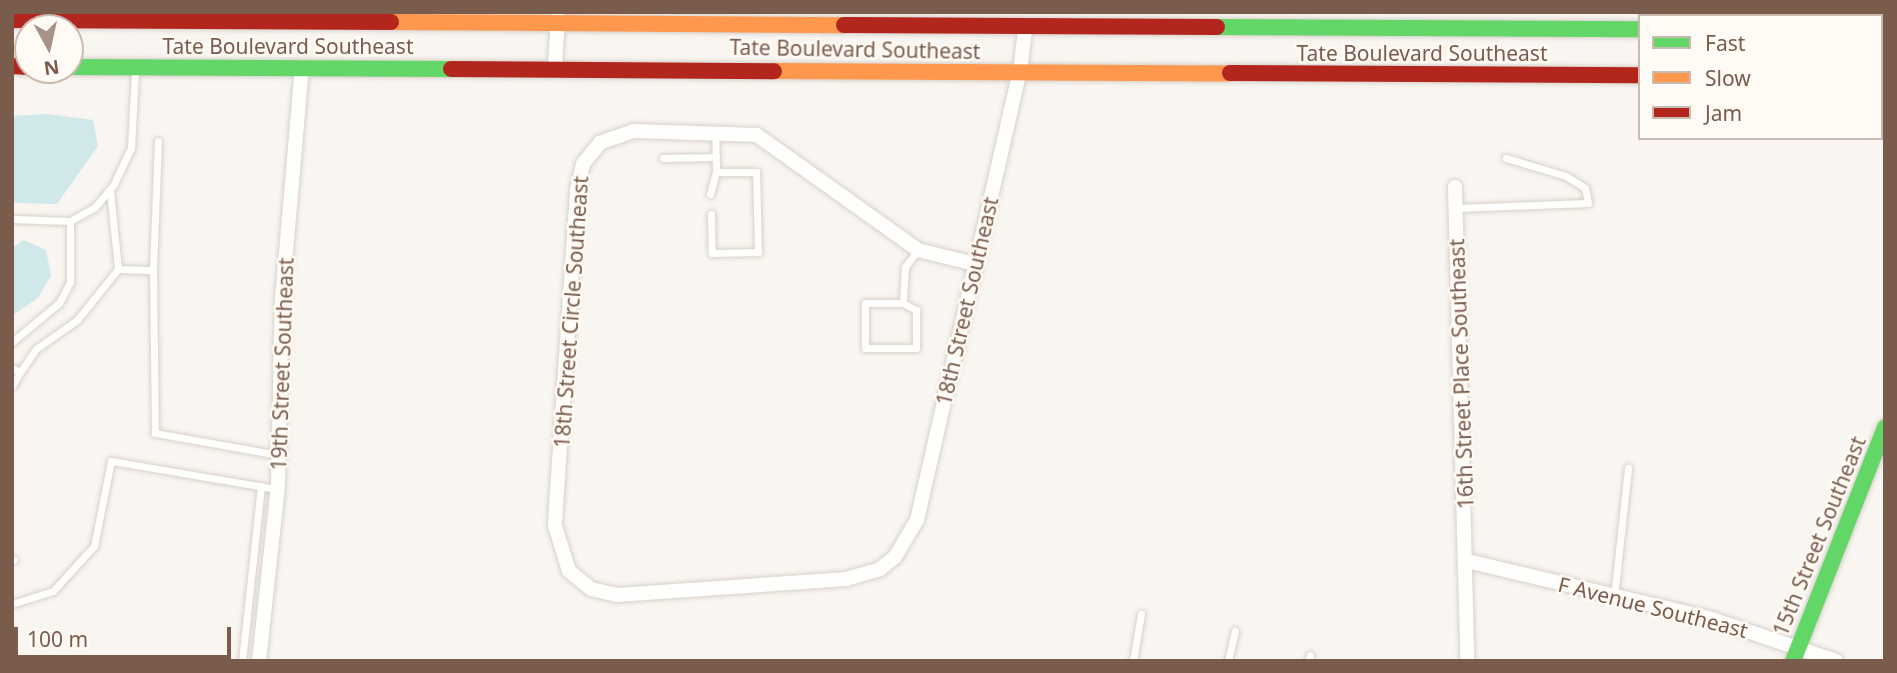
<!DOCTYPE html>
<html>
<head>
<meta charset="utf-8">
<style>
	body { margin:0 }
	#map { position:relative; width:1897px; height:673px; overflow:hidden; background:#f9f5f0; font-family:"Noto Sans",sans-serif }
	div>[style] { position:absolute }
	.water>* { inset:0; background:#d0e8ea }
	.roads { filter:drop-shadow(0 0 2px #d7d1cb) drop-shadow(0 0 2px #d7d1cb) }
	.lane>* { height:7px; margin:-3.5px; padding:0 3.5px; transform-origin:3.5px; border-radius:3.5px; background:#fefefd }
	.street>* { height:14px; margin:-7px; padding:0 7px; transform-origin:7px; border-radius:7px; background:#fefefd }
	.fast>* { height:16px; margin:-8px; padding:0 8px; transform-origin:8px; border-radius:8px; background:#63d668 }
	.slow>* { height:16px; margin:-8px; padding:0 8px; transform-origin:8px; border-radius:8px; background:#ff974d }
	.jam>* { height:16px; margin:-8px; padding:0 8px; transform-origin:8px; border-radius:8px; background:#b3261e }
	span { translate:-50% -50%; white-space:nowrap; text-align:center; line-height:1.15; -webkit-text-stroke:5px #fffaf3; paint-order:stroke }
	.street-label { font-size:21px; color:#7a5c4d }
	.frame { position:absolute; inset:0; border:14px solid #7a5c4d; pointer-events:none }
	.legend { position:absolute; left:1638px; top:14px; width:245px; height:126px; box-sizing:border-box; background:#fffaf3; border:2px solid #cabbb1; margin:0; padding:9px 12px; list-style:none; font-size:21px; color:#7a5c4d }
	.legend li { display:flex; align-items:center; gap:14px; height:35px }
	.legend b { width:35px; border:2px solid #cabbb1 }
	.north { position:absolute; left:14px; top:14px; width:70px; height:70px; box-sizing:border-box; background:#fffaf3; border:2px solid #cabbb1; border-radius:50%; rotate:172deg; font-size:19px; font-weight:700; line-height:28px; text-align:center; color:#7a5c4d }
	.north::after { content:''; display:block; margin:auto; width:24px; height:32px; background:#a69286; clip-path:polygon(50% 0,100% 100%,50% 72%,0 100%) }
	.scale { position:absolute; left:14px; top:627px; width:217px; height:32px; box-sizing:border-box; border:4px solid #7a5c4d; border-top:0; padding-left:9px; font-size:21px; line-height:24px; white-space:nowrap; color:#7a5c4d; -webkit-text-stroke:5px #fffaf3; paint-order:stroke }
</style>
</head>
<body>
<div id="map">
	<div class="water">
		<i style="clip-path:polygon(48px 114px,93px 120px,98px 146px,57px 204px,12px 203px,12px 116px)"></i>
		<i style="clip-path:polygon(24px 240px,46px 250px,51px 275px,38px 298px,12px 316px,12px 247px)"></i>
	</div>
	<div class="roads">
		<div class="lane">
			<i style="left:1843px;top:16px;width:4px;rotate:-90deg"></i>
			<i style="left:663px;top:158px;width:53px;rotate:-1.1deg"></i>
			<i style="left:110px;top:190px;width:79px;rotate:84.2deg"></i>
			<i style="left:118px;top:269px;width:35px;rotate:2deg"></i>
			<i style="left:153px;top:270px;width:163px;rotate:89.3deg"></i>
			<i style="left:155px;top:433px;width:125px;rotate:10.1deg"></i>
			<i style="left:710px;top:194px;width:23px;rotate:-75deg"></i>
			<i style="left:1456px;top:208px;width:132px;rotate:-2.2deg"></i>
			<i style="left:1588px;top:203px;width:15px;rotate:-101deg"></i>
			<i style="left:1585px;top:188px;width:22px;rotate:-148deg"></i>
			<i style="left:1566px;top:176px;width:63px;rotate:-163.3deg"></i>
			<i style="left:711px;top:214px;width:39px;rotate:89deg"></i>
			<i style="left:712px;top:253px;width:46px;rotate:-1.2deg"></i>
			<i style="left:758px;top:252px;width:80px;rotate:-91.4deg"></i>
			<i style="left:756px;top:172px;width:40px;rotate:180deg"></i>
			<i style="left:716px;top:172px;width:39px;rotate:-91deg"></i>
			<i style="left:12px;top:219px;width:58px;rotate:2deg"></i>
			<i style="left:153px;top:270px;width:129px;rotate:-87.8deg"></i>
			<i style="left:865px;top:303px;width:38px"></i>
			<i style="left:903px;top:303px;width:15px;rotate:28deg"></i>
			<i style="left:916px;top:310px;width:38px;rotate:90deg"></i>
			<i style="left:916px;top:348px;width:51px;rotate:180deg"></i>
			<i style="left:865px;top:348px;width:45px;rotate:-90deg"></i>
			<i style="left:903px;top:303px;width:36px;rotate:-87deg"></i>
			<i style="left:905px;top:267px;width:21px;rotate:-53deg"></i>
			<i style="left:12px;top:342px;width:61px;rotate:-39.7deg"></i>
			<i style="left:59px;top:303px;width:24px;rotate:-62deg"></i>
			<i style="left:70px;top:282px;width:61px;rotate:-90deg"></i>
			<i style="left:70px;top:221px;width:29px;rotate:-29deg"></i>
			<i style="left:95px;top:207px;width:30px;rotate:-50deg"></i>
			<i style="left:114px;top:184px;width:40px;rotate:-65deg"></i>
			<i style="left:131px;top:148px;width:76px;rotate:-87deg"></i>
			<i style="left:12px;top:368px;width:9px;rotate:27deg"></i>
			<i style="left:20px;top:372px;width:28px;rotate:-55deg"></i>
			<i style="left:36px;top:349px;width:50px;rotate:-35.3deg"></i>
			<i style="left:77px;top:320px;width:65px;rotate:-51.2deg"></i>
			<i style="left:12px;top:386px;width:16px;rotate:-60deg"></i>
			<i style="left:12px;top:559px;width:2px;rotate:27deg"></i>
			<i style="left:1614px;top:597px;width:130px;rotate:-83.8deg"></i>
			<i style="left:12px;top:604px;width:43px;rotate:-17.6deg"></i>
			<i style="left:53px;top:591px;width:61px;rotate:-47.7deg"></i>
			<i style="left:94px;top:546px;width:87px;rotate:-78.7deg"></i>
			<i style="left:111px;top:461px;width:168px;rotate:9.6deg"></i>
			<i style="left:242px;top:661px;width:176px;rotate:-83.8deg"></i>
			<i style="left:1133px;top:661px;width:48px;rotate:-80.3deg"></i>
			<i style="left:1228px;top:661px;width:31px;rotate:-77deg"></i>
			<i style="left:1308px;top:661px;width:6px;rotate:-72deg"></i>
		</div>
		<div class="street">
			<i style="left:555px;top:67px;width:51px;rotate:-86.6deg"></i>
			<i style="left:1455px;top:187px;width:474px;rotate:88.5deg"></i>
			<i style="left:975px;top:264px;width:59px;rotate:-166.2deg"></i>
			<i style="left:918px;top:250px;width:198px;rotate:-144.5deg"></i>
			<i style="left:757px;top:135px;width:123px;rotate:-178.1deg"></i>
			<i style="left:634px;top:131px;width:36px;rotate:161deg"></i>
			<i style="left:600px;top:143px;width:27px;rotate:129deg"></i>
			<i style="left:583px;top:164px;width:28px;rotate:103deg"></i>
			<i style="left:577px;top:191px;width:336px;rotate:93.8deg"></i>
			<i style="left:555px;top:526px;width:47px;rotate:72.7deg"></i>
			<i style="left:569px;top:571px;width:28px;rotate:39deg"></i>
			<i style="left:591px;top:589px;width:27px;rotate:13deg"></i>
			<i style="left:617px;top:595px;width:230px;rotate:-4deg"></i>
			<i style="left:846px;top:579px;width:35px;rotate:-16deg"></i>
			<i style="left:880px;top:569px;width:19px;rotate:-39deg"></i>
			<i style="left:895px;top:557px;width:43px;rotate:-59.3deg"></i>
			<i style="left:917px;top:520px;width:460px;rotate:-77.1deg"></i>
			<i style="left:1020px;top:72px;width:42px;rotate:-83.2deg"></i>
			<i style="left:1467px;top:561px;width:252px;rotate:13.3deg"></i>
			<i style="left:1712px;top:619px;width:131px;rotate:18.7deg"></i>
			<i style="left:259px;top:661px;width:177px;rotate:-83.8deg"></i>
			<i style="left:278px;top:485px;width:186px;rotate:-88.8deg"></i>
			<i style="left:282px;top:299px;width:233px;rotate:-85.1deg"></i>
		</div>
		<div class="fast">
			<i style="left:1217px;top:27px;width:423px;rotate:0.3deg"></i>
			<i style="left:70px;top:67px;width:381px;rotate:0.3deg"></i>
			<i style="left:1793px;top:661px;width:251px;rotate:-68.5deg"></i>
		</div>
		<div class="slow">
			<i style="left:391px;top:22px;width:453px;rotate:0.4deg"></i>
			<i style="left:1881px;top:31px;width:4px;rotate:14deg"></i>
			<i style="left:774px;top:71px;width:456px;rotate:0.3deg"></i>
		</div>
		<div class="jam">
			<i style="left:12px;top:20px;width:379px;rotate:0.3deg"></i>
			<i style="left:844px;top:25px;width:373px;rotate:0.3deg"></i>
			<i style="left:12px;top:66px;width:16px;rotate:4deg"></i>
			<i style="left:451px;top:69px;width:323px;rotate:0.4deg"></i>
			<i style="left:1230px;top:73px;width:410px;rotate:0.3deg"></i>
			<i style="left:1881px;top:75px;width:4px"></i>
		</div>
	</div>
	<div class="street-label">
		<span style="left:288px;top:46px">Tate Boulevard Southeast</span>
		<span style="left:855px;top:49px;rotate:1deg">Tate Boulevard Southeast</span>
		<span style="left:1422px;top:53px">Tate Boulevard Southeast</span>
		<span style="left:967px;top:301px;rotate:-77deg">18th Street Southeast</span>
		<span style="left:571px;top:312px;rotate:-86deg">18th Street Circle Southeast</span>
		<span style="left:282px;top:364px;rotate:-88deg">19th Street Southeast</span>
		<span style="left:1461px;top:374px;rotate:-92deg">16th Street Place Southeast</span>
		<span style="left:1819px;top:536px;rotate:-68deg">15th Street Southeast</span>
		<span style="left:1653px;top:607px;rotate:14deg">F Avenue Southeast</span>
	</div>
	<div class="frame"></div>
	<ul class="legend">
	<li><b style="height:9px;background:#63d668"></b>Fast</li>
	<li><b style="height:9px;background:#ff974d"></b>Slow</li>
	<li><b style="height:9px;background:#b3261e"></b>Jam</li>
	</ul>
	<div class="north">N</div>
	<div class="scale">100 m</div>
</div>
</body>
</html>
